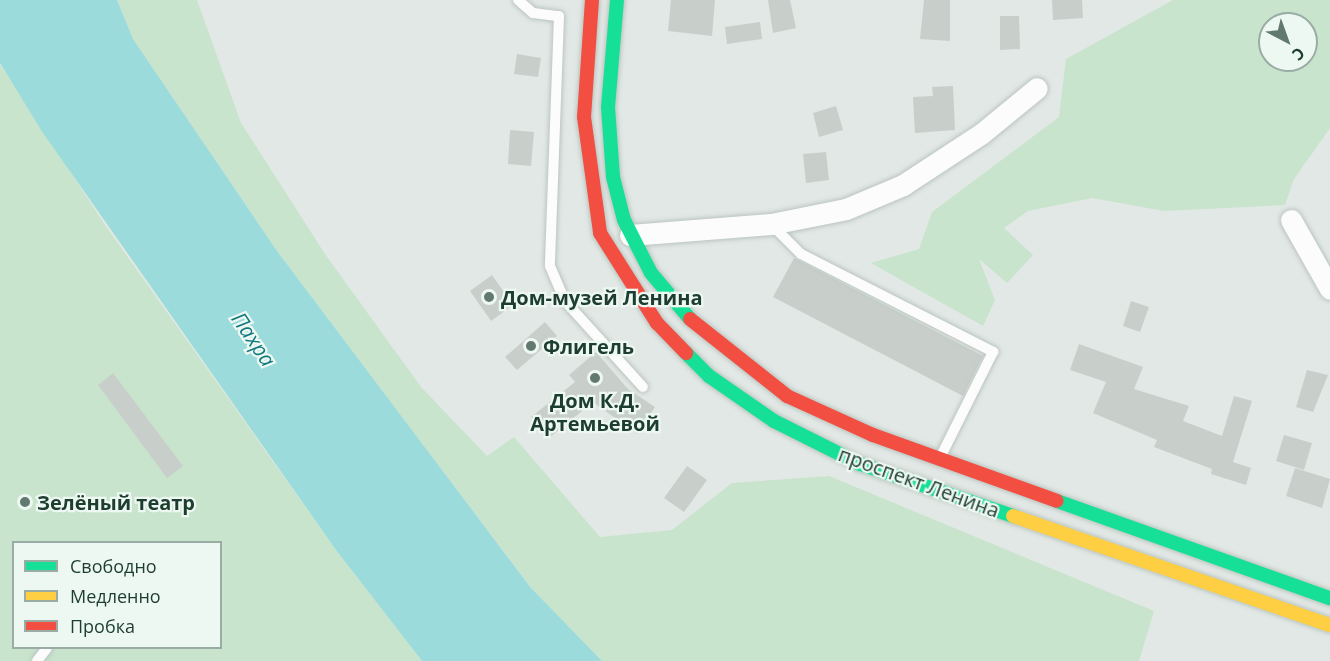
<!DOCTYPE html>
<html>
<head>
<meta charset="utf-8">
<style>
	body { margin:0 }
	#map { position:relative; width:1330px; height:661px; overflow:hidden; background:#e2e8e5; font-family:"Open Sans",sans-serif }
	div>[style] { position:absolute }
	.green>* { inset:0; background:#c8e4cd }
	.water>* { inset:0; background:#9cdbdc }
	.building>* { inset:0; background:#c8cfcb }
	.roads { filter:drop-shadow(0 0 2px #bbc5c0) drop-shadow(0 0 2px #bbc5c0) }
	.lane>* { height:10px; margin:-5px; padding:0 5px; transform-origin:5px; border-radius:5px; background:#fbfcfb }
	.street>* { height:21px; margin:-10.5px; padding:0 10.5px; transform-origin:10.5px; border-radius:10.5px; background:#fbfcfb }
	.fast>* { height:14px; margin:-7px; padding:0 7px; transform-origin:7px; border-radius:7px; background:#16e098 }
	.slow>* { height:14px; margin:-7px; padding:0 7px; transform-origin:7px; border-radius:7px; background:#ffcf43 }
	.jam>* { height:14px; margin:-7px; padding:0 7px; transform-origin:7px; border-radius:7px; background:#f24e42 }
	.dots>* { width:16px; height:16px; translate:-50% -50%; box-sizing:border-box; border:3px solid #eef8f2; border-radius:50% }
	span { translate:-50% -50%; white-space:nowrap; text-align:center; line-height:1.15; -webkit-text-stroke:4.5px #eef8f2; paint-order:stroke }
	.poi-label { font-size:20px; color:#1d3d30; font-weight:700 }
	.left { translate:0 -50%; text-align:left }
	.street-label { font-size:20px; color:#1d3d30 }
	.water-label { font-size:21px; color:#117a7f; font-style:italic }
	.legend { position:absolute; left:12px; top:541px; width:210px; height:108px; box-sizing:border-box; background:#eef8f2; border:2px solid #9aada4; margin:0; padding:8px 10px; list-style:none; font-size:18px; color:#1d3d30 }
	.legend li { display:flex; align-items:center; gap:12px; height:30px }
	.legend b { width:30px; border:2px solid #9aada4 }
	.north { position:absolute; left:1258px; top:12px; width:60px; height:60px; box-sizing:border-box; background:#eef8f2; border:2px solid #9aada4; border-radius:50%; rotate:139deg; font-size:16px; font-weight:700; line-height:24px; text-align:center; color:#1d3d30 }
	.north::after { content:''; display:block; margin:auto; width:21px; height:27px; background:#62796f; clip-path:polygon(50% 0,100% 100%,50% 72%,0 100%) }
</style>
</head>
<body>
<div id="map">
	<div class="green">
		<i style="clip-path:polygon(117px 0,197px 0,241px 123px,325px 254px,421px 387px,487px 456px,514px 437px,600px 537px,672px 530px,732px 483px,829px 476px,1154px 611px,1139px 661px,602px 661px,535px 593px,277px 251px,133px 39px)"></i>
		<i style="clip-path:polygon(evenodd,1173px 0,1330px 0,1330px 128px,1294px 179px,1285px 205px,1164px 211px,1092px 198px,1028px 211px,1004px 228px,1033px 255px,1007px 283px,979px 259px,995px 300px,983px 326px,871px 263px,919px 249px,932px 212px,1059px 117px,1066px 59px,1173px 0,1270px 24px,1306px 24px,1306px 60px,1270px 60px,1270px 24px)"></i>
		<i style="clip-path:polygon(evenodd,0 64px,105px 225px,336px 550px,422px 661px,0 661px,0 64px,14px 542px,220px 542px,220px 648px,14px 648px,14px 542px)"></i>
	</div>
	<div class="water">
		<i style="clip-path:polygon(0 0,117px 0,133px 39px,277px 251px,531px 588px,602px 661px,422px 661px,336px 550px,43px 133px,0 63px)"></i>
	</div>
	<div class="building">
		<i style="clip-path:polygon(671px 0,715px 0,712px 36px,668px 31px)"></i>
		<i style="clip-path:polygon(768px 0,790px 0,796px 28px,773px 33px)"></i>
		<i style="clip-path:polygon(924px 0,950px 0,950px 41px,920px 39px)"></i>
		<i style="clip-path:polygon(1052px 0,1082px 0,1083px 18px,1053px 20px)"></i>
		<i style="clip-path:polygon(1000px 16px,1019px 16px,1020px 49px,1000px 50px)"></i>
		<i style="clip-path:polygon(760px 22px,762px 39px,727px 44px,725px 27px)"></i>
		<i style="clip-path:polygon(517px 54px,541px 58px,538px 77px,514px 74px)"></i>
		<i style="clip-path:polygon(953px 86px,955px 130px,915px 133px,913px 97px,933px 96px,932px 87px)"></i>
		<i style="clip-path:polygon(836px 106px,843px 130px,819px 137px,813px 113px)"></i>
		<i style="clip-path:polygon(510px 130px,534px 132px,531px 166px,508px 164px)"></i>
		<i style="clip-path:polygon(826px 152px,829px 180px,806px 183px,803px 154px)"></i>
		<i style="clip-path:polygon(794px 258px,983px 356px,963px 396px,773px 297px)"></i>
		<i style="clip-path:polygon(492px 275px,513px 305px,491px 321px,470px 291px)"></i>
		<i style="clip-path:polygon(1131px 301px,1149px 307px,1140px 332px,1123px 326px)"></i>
		<i style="clip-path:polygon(545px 322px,557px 336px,517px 370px,505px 357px)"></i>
		<i style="clip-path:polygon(1079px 344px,1143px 367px,1134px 389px,1189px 406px,1183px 421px,1222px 436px,1234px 396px,1252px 401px,1233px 462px,1251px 468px,1246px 485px,1211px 474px,1212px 469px,1154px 447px,1157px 440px,1093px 413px,1106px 382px,1070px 370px)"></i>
		<i style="clip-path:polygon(596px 352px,628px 389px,655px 407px,637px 434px,593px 402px,549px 438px,531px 417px,575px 382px,569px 375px)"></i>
		<i style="clip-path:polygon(1307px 370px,1328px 375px,1313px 412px,1296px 407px)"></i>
		<i style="clip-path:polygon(113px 373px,183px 466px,167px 478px,98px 385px)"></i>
		<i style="clip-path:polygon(1284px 435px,1312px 443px,1304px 470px,1276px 461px)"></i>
		<i style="clip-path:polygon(687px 466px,707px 480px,684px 512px,664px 498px)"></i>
		<i style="clip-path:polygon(1295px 468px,1330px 479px,1322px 508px,1286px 496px)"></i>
	</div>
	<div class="roads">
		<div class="lane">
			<i style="left:518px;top:0;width:20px;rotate:41deg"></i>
			<i style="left:533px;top:13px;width:26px;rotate:7deg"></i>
			<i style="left:559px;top:16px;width:250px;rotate:92.1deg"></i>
			<i style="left:550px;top:266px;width:38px;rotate:67deg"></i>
			<i style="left:565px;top:301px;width:116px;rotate:47.8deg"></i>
			<i style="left:771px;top:224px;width:42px;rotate:45deg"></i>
			<i style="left:801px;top:254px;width:216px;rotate:27deg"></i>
			<i style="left:993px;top:352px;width:116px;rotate:116.6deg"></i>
			<i style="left:37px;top:661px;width:16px;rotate:-52deg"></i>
		</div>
		<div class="street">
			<i style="left:1291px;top:220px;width:79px;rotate:60.5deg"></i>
			<i style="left:630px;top:235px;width:141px;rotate:-4.5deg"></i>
			<i style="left:771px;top:224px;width:76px;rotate:-11.3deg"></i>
			<i style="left:846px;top:209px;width:62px;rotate:-22.8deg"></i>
			<i style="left:903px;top:185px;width:93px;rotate:-33.2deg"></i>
			<i style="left:981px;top:134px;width:72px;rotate:-39.4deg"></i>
		</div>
		<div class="fast">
			<i style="left:617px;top:0;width:107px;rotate:94.8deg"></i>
			<i style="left:608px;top:107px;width:70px;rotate:85.9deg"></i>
			<i style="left:613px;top:177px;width:44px;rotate:75.7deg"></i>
			<i style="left:624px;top:220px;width:59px;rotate:63deg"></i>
			<i style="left:651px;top:273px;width:60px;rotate:49.7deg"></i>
			<i style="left:686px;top:353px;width:33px;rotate:45deg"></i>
			<i style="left:709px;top:376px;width:79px;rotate:34.7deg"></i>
			<i style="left:774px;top:421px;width:96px;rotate:26.6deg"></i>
			<i style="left:860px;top:464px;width:162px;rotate:18.8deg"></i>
			<i style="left:1057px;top:501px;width:290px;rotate:19.6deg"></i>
		</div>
		<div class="slow">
			<i style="left:1013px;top:516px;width:335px;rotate:19deg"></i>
		</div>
		<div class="jam">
			<i style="left:592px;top:0;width:117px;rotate:93.9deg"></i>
			<i style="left:584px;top:117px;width:117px;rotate:82.1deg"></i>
			<i style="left:600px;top:233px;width:107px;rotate:57.7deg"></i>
			<i style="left:657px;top:323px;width:42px;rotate:46deg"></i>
			<i style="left:690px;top:319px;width:124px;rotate:38.4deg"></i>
			<i style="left:787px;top:396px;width:94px;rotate:24.4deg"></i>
			<i style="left:873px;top:435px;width:195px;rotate:19.7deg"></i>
		</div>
	</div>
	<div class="dots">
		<i style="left:489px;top:297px;background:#62796f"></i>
		<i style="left:531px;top:346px;background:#62796f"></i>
		<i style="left:595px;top:378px;background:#62796f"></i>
		<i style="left:25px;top:502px;background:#62796f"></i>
	</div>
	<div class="poi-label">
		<span class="left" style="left:501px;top:297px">Дом-музей Ленина</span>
		<span class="left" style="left:543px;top:346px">Флигель</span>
		<span style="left:595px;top:412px">Дом К.Д.<br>Артемьевой</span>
		<span class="left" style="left:37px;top:502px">Зелёный театр</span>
	</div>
	<div class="street-label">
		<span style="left:919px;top:482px;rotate:20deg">проспект Ленина</span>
	</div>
	<div class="water-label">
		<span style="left:254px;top:339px;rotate:56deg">Пахра</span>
	</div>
	<ul class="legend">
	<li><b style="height:8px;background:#16e098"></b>Свободно</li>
	<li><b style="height:8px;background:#ffcf43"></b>Медленно</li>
	<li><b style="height:8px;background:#f24e42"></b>Пробка</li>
	</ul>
	<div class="north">С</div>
</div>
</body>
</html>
